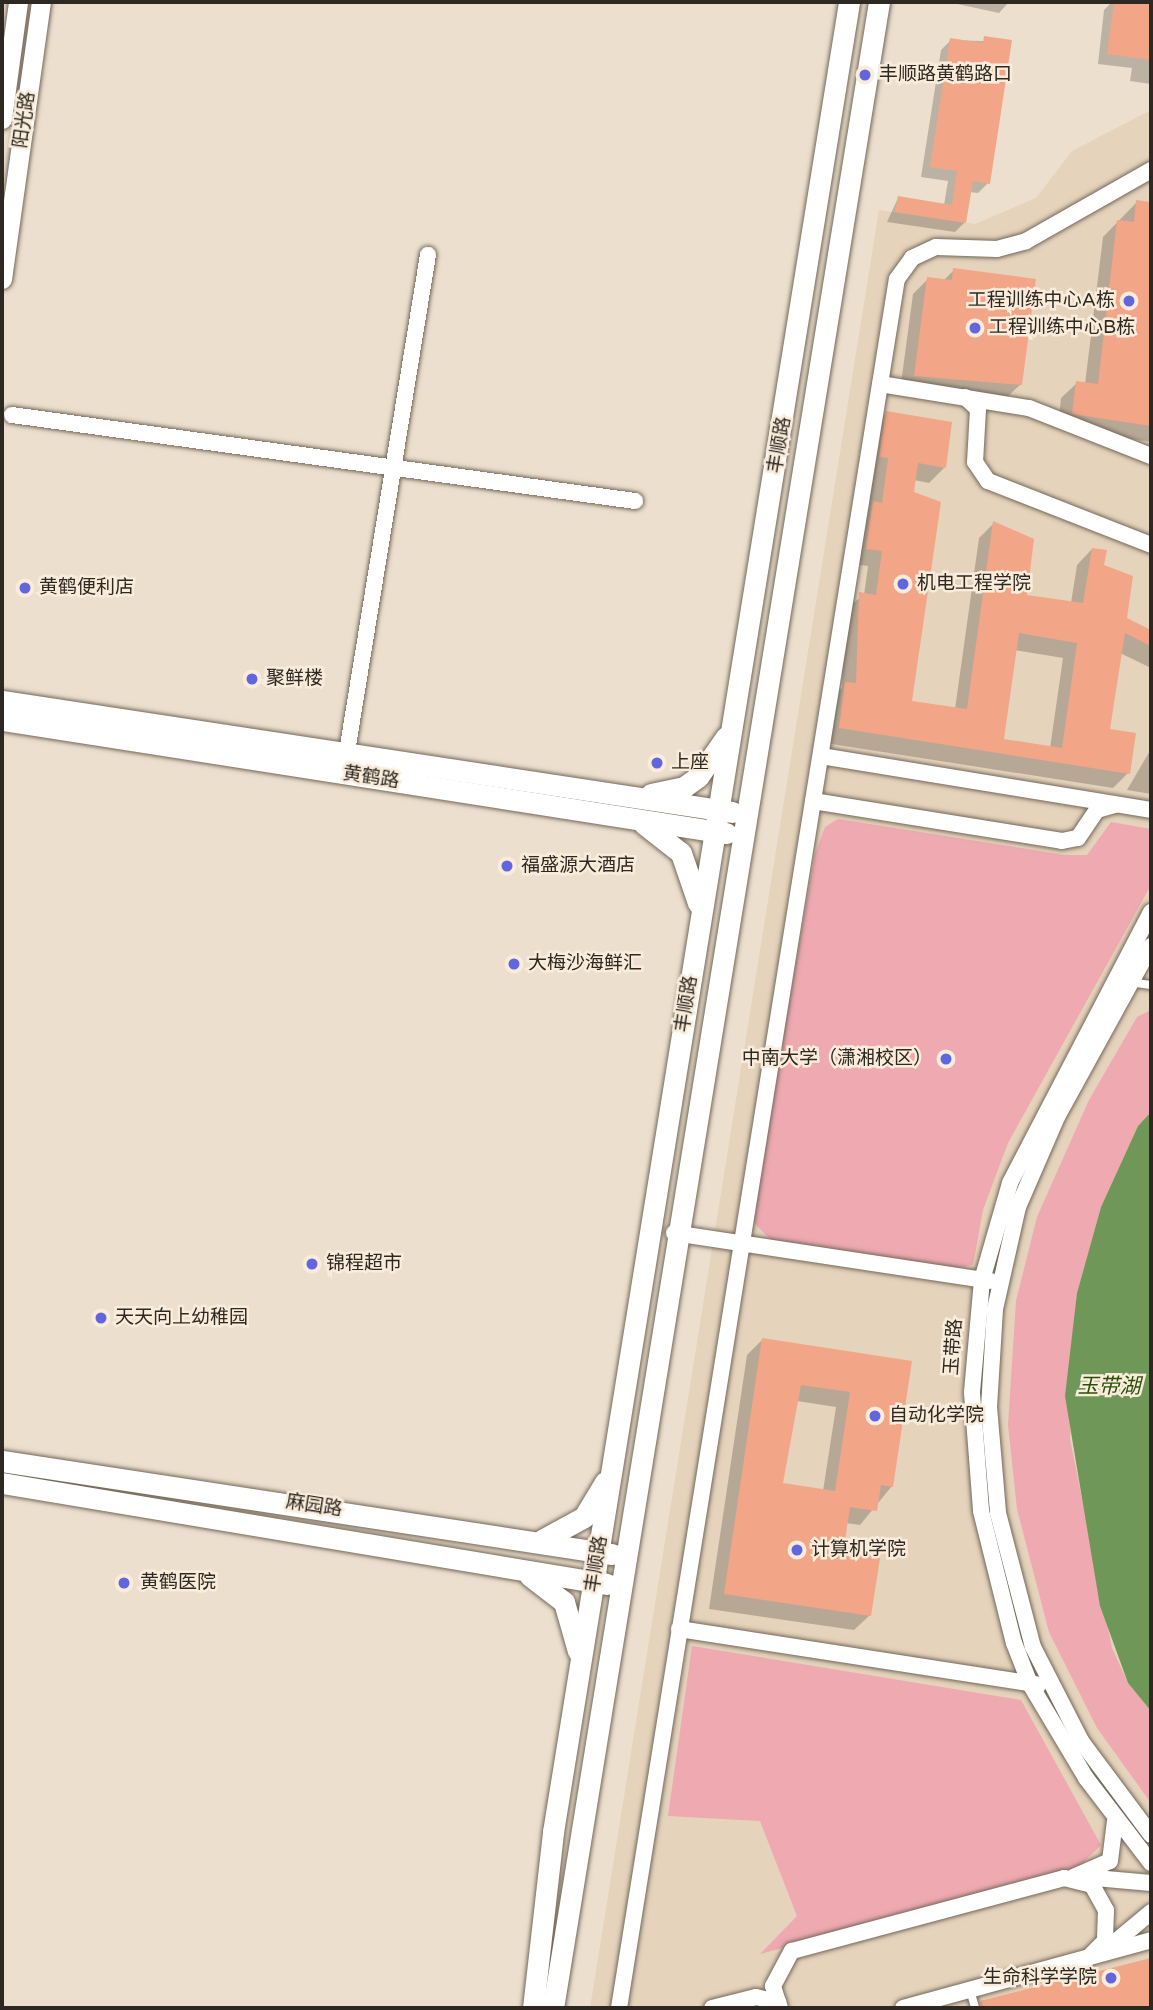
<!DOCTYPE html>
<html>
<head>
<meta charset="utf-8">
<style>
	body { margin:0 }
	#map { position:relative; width:1153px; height:2010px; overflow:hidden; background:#ecdfce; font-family:"Varela Round","Noto Sans SC",sans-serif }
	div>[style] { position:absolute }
	.built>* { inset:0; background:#e5d3bc }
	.green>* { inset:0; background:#eea9b1 }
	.water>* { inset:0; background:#6f9858 }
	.shadow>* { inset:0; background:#0003 }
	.building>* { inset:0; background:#f3a588 }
	.roads { filter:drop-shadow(0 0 2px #746859) drop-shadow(0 0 2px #746859) }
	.service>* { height:8px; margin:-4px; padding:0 4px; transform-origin:4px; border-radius:4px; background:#fff }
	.minor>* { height:16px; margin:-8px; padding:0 8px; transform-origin:8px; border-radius:8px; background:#fff }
	.tertiary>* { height:19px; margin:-9.5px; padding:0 9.5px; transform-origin:9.5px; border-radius:9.5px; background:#fff }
	.secondary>* { height:21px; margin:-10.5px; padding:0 10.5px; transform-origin:10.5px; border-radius:10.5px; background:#fff }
	.dots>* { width:19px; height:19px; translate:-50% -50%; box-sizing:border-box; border:4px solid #faecdb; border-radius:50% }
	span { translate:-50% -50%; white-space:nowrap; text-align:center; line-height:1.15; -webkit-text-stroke:5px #faecdb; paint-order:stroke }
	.poi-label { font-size:19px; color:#2e2822 }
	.left { translate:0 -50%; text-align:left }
	.right { translate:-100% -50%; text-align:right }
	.street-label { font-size:19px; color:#2e2822 }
	.water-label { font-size:21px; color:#284f08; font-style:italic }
	.frame { position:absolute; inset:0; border:4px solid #2e2822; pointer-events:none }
</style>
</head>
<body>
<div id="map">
	<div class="built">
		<i style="clip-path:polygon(1151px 110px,1151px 2008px,590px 2008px,879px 210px,975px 224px,1036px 198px,1072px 151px)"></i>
	</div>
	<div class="green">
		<i style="clip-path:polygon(838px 819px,1065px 855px,1087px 855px,1111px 822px,1151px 829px,1151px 885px,1008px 1143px,983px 1210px,973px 1265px,951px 1269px,772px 1241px,751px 1220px,815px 854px,825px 827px)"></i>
		<i style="clip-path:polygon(1151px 1010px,1151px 1112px,1138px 1126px,1101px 1207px,1077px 1293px,1070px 1439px,1112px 1648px,1128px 1683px,1151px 1711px,1151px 1803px,1097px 1728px,1049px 1632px,1017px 1509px,1008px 1425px,1016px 1301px,1037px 1217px,1089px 1100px,1137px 1017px)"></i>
		<i style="clip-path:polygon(692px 1646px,1021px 1700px,1101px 1845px,1078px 1868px,760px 1954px,797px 1916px,760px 1821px,668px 1816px)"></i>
	</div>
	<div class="water">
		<i style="clip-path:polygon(1151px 1112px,1151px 1711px,1128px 1683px,1100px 1606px,1065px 1396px,1077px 1293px,1101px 1207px,1138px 1126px)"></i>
	</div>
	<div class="shadow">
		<i style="clip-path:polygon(948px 2px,1009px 2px,999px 13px)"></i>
		<i style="clip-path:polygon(1112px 2px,1151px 2px,1151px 84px,1130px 81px,1132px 68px,1098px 64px,1104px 10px)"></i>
		<i style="clip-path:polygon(951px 40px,1010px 42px,988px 183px,978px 193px,970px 192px,965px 222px,955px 232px,887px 222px,898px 198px,944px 205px,948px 181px,921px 177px,941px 50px)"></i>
		<i style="clip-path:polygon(1137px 202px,1151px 203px,1151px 442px,1058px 428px,1061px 398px,1077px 383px,1085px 384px,1103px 237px)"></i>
		<i style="clip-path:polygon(954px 270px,1021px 384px,1005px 399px,900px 391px,913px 294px,928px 279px,943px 281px)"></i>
		<i style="clip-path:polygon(evenodd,887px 413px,944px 468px,929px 483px,914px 480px,910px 702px,955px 709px,979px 538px,994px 523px,1025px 597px,1071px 603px,1077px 565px,1092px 549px,1125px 619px,1151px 632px,1151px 668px,1120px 653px,1108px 731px,1128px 773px,1113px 788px,825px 743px,830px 699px,842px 688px,845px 609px,864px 595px,868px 566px,852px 564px,859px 518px,869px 508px,872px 428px,887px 413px,1015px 650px,1063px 658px,1050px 748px,1002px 741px,1015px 650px)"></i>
		<i style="clip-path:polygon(1151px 749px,1151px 794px,1127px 790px)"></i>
		<i style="clip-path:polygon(evenodd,762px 1340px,910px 1362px,892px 1486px,860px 1525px,846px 1523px,842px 1548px,870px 1615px,854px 1630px,709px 1609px,747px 1355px,762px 1340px,797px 1401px,836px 1407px,823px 1491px,781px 1484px,797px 1401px)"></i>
		<i style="clip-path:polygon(1151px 1960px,1151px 2008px,982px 2008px,990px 2000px)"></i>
	</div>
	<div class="building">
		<i style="clip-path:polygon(1114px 2px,1151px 2px,1151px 60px,1107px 54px)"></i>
		<i style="clip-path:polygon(984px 36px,1012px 40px,990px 184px,973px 181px,966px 223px,895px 212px,898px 196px,952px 205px,957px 171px,930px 167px,950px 38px,983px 43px)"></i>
		<i style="clip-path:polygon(1136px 200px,1151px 202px,1151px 426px,1072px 414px,1076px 381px,1098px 384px,1117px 220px,1134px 222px)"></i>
		<i style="clip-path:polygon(953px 268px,1036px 279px,1022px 385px,914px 376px,927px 277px,952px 280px)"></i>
		<i style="clip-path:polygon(evenodd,886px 411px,952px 422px,946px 468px,918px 463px,914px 492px,941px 502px,912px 701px,967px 709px,993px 521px,1034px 539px,1027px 595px,1083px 603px,1092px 548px,1107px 550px,1104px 565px,1133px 576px,1127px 618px,1151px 630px,1151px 646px,1125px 633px,1110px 729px,1136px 733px,1130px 774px,839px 728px,845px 682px,856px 683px,859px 592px,876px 595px,882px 551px,866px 549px,873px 501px,882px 503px,888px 458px,879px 457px,886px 411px,1019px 633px,1077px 643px,1062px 748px,1004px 739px,1019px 633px)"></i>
		<i style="clip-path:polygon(evenodd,762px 1338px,912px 1361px,893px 1487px,881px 1485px,877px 1511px,850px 1507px,844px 1547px,881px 1552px,871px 1616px,724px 1594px,762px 1338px,801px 1385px,850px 1392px,835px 1491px,783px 1483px,801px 1385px)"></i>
		<i style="clip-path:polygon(1151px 1958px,1151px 2008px,981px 2008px,980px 2001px)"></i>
	</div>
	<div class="roads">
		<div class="service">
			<i style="left:1129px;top:982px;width:22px;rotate:8deg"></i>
			<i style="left:970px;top:1990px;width:19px;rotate:74deg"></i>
		</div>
		<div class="minor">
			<i style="left:880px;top:384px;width:151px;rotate:9.2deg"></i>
			<i style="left:1029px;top:408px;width:131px;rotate:21.5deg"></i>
			<i style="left:965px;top:397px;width:18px;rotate:43deg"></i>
			<i style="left:978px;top:409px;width:53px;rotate:93.2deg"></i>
			<i style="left:975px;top:462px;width:23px;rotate:56deg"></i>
			<i style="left:988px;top:481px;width:175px;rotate:21.4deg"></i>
			<i style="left:12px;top:415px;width:629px;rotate:7.86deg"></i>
			<i style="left:821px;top:756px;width:334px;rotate:9.3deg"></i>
			<i style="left:345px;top:764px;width:516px;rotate:-80.74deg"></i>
			<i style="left:813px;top:801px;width:252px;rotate:9.1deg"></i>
			<i style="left:1062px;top:841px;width:16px;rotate:-11deg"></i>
			<i style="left:1078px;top:838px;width:34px;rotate:-56deg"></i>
			<i style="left:1097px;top:810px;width:19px;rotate:-16deg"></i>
			<i style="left:1151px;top:912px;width:305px;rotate:117.5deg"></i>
			<i style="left:1010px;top:1183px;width:101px;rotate:106.1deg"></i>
			<i style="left:982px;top:1280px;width:113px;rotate:95.1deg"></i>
			<i style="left:972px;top:1393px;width:118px;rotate:85.6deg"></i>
			<i style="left:981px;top:1511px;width:136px;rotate:76deg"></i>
			<i style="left:1014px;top:1643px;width:44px;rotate:68.7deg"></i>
			<i style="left:1030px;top:1684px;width:109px;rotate:59.2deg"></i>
			<i style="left:1086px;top:1778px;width:107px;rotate:52.6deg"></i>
			<i style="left:1151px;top:946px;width:195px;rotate:118.8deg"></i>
			<i style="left:1057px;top:1117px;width:98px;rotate:113.4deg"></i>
			<i style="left:1018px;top:1207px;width:105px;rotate:102.7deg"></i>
			<i style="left:995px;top:1309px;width:98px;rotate:93.5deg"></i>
			<i style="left:989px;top:1407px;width:106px;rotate:85.1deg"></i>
			<i style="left:998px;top:1513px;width:138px;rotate:75.4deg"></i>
			<i style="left:1033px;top:1647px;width:106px;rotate:62.9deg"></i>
			<i style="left:1081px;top:1741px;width:117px;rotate:53.3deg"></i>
			<i style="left:674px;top:1233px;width:320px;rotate:8.6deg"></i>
			<i style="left:679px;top:1629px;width:364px;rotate:8.8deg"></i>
			<i style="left:1073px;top:1877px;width:40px;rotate:-23.4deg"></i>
			<i style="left:1110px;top:1861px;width:40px;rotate:-82.9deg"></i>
			<i style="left:1084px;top:1877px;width:67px;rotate:5.1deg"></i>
			<i style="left:1108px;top:1948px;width:56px;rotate:-39.9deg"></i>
			<i style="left:619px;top:2008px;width:1751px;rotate:-80.87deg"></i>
			<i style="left:897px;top:279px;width:26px;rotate:-54deg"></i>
			<i style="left:912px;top:258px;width:26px;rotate:-25deg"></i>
			<i style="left:936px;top:247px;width:61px;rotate:1.9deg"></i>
			<i style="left:997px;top:249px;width:30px;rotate:-15deg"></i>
			<i style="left:1026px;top:241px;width:144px;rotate:-29.6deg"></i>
			<i style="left:712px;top:2008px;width:45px;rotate:-14deg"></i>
			<i style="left:756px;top:1997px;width:23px;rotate:13deg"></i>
			<i style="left:780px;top:2008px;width:23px;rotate:-108deg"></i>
			<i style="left:773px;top:1986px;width:40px;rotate:-62deg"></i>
			<i style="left:792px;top:1951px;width:282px;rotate:-15deg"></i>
			<i style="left:1064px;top:1878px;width:29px;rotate:14deg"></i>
			<i style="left:1092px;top:1885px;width:29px;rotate:61deg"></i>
			<i style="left:1106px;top:1910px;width:31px;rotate:92deg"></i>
			<i style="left:1105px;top:1941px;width:25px;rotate:135deg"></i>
			<i style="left:903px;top:2008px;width:257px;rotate:-15.3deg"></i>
		</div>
		<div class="tertiary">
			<i style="left:2px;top:119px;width:118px;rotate:-82.2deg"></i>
			<i style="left:2px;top:279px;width:280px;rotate:-82deg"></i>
		</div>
		<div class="secondary">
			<i style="left:2px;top:701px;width:738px;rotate:8.65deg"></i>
			<i style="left:2px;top:720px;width:733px;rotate:8.87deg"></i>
			<i style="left:651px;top:794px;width:34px;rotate:-12deg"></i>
			<i style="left:684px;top:787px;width:17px;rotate:-36deg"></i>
			<i style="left:698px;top:777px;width:49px;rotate:-55deg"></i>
			<i style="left:644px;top:824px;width:47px;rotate:38.1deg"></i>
			<i style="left:681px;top:853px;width:53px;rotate:71.2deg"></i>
			<i style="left:2px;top:1461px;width:617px;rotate:8.67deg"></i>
			<i style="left:2px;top:1483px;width:613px;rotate:9.48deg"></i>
			<i style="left:542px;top:1540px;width:48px;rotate:-28.7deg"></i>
			<i style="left:584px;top:1517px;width:41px;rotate:-59deg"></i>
			<i style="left:530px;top:1576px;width:43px;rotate:37.4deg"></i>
			<i style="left:564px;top:1602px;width:51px;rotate:74.1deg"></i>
			<i style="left:533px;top:2008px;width:177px;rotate:-83.5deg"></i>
			<i style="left:553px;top:1832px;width:1854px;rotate:-80.81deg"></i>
			<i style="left:553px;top:2008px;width:2032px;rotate:-80.77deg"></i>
		</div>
	</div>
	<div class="dots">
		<i style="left:865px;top:75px;background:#6165de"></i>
		<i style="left:1129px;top:301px;background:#6165de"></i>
		<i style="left:975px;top:328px;background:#6165de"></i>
		<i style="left:903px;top:584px;background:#6165de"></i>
		<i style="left:25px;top:588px;background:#6165de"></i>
		<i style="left:252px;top:679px;background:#6165de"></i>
		<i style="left:657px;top:763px;background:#6165de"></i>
		<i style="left:507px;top:866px;background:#6165de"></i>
		<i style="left:514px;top:964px;background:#6165de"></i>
		<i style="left:946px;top:1059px;background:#6165de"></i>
		<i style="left:312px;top:1264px;background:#6165de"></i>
		<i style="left:101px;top:1318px;background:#6165de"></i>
		<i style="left:875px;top:1416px;background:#6165de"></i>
		<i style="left:797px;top:1550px;background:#6165de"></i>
		<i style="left:124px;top:1583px;background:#6165de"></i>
		<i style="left:1111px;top:1978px;background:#6165de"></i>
	</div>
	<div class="poi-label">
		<span class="left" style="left:879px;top:75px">丰顺路黄鹤路口</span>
		<span class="right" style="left:1115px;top:301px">工程训练中心A栋</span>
		<span class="left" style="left:989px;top:328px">工程训练中心B栋</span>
		<span class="left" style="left:917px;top:584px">机电工程学院</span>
		<span class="left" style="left:39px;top:588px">黄鹤便利店</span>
		<span class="left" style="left:266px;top:679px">聚鲜楼</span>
		<span class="left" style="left:671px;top:763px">上座</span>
		<span class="left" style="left:521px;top:866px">福盛源大酒店</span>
		<span class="left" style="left:528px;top:964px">大梅沙海鲜汇</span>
		<span class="right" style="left:932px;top:1059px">中南大学（潇湘校区）</span>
		<span class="left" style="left:326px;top:1264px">锦程超市</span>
		<span class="left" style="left:115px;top:1318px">天天向上幼稚园</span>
		<span class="left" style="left:889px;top:1416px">自动化学院</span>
		<span class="left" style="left:811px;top:1550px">计算机学院</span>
		<span class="left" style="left:140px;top:1583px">黄鹤医院</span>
		<span class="right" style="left:1097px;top:1978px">生命科学学院</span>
	</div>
	<div class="street-label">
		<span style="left:25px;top:120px;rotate:-82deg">阳光路</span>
		<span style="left:780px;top:445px;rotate:-80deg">丰顺路</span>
		<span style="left:371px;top:778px;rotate:9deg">黄鹤路</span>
		<span style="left:687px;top:1004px;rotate:-81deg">丰顺路</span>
		<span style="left:954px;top:1347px;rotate:-86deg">玉带路</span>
		<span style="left:314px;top:1506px;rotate:9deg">麻园路</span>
		<span style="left:597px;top:1564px;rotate:-81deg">丰顺路</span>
	</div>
	<div class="water-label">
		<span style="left:1109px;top:1387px">玉带湖</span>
	</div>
	<div class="frame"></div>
</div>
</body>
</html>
